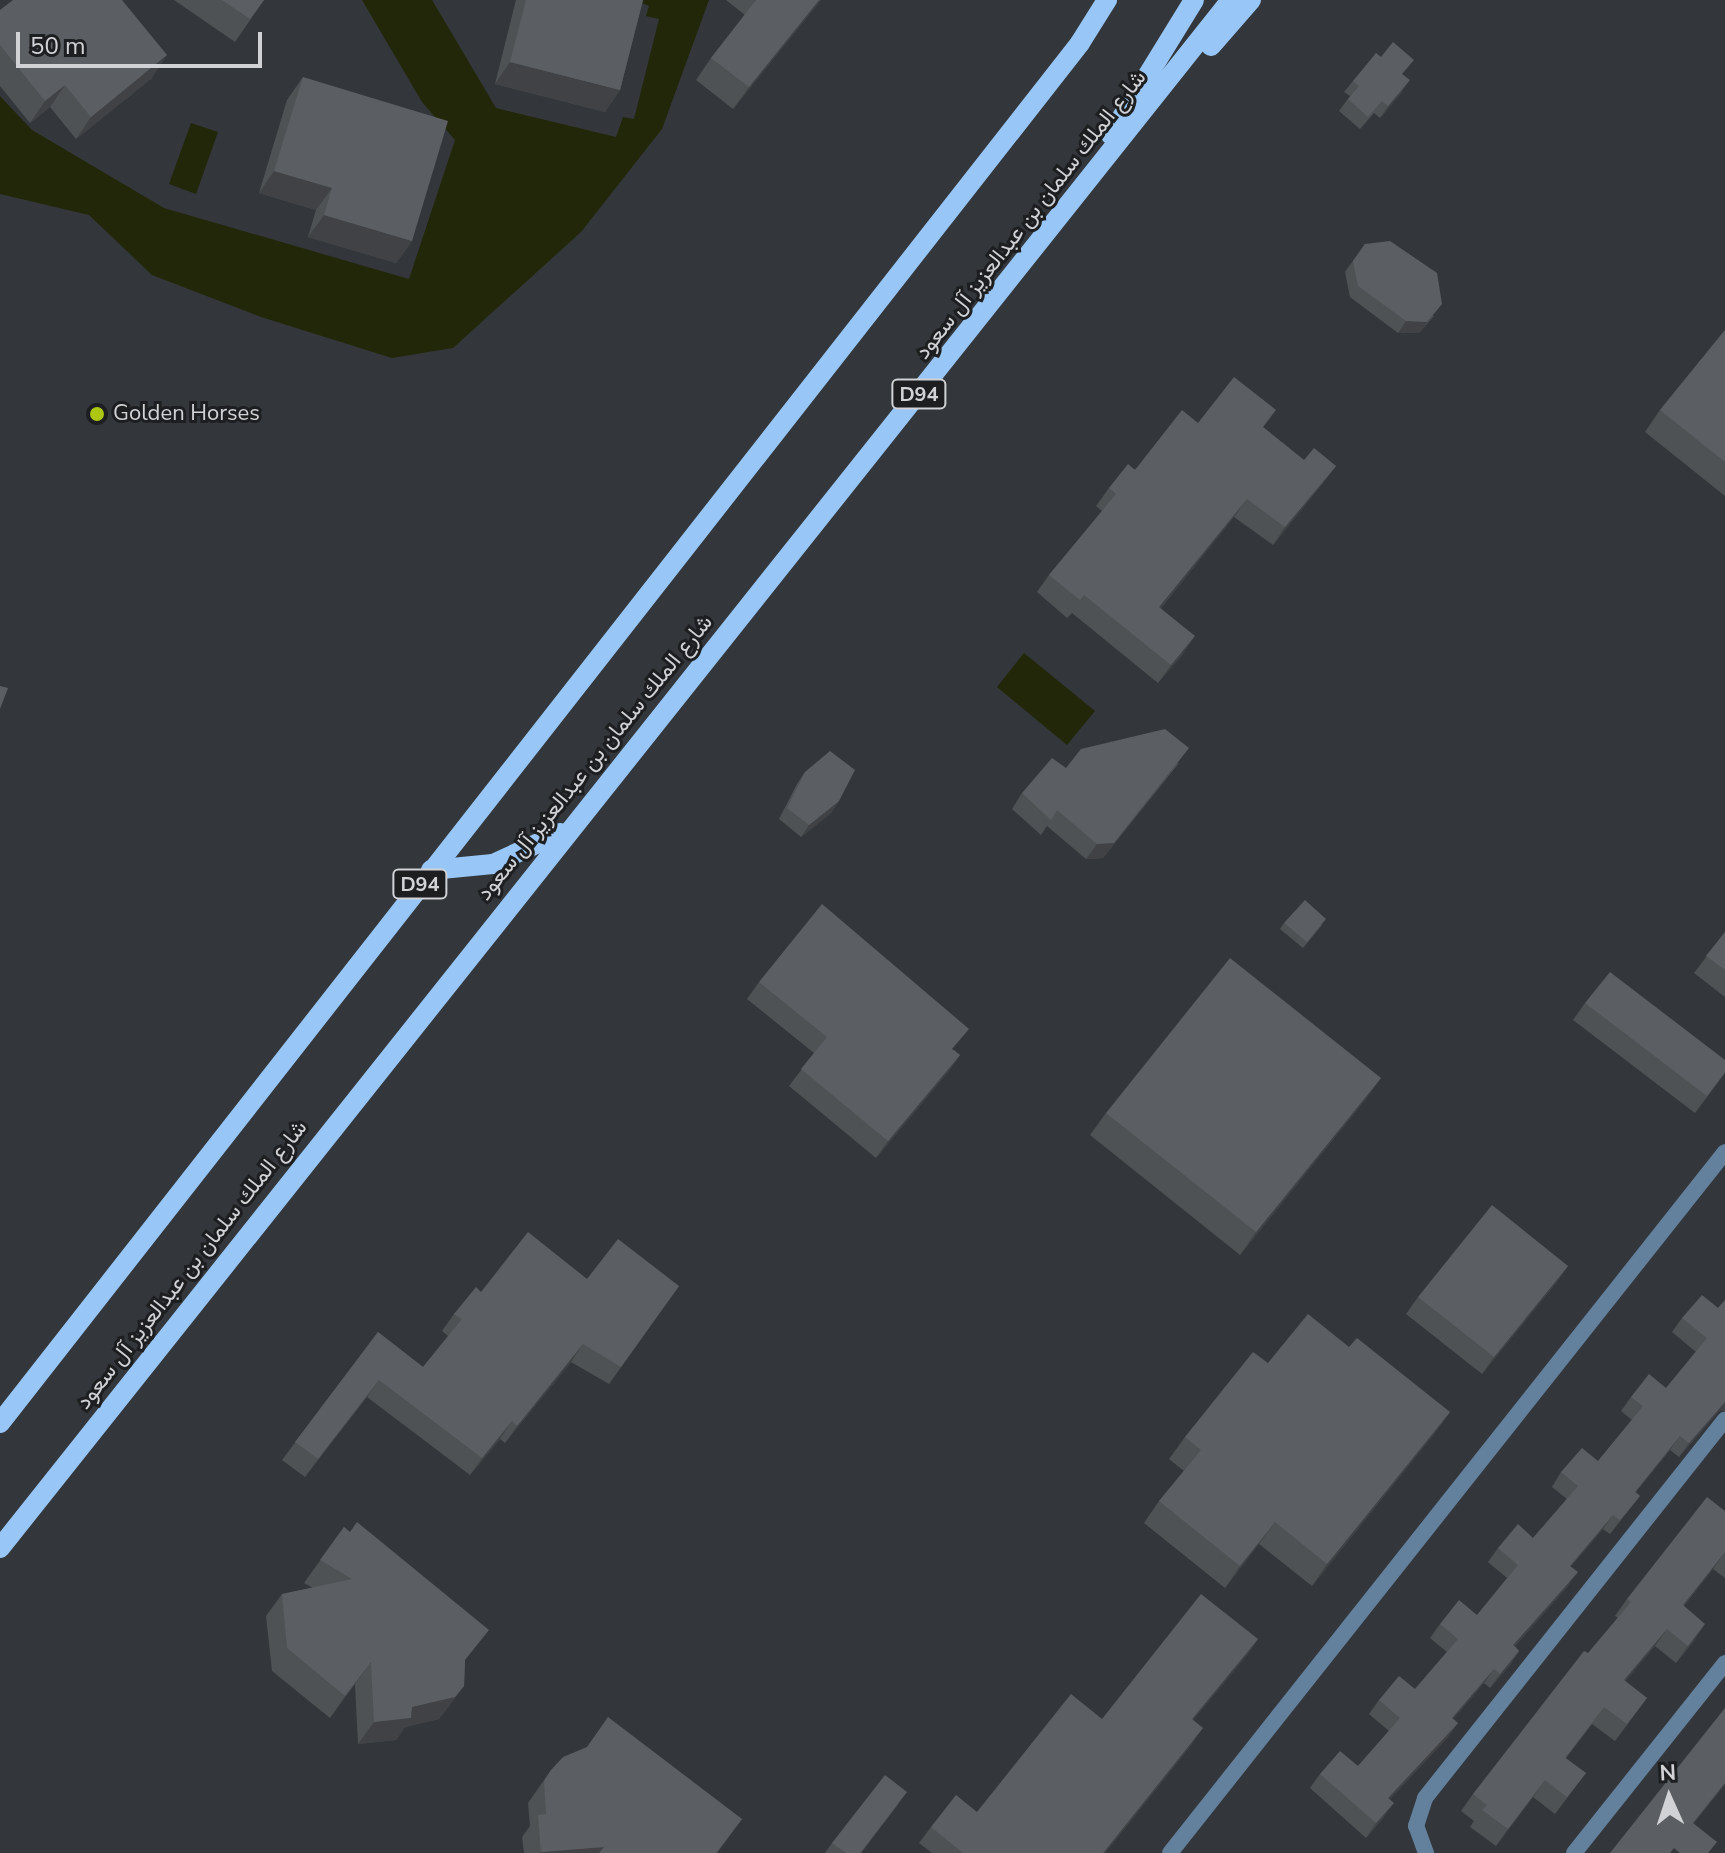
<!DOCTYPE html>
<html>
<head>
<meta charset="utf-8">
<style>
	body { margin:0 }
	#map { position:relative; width:1725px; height:1853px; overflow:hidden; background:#33373b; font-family:"Nunito Sans",Vazirmatn,sans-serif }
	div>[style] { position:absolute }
	.water>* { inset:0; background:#212708 }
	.street>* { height:16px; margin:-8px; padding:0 8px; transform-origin:8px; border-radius:8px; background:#63809d }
	.primary>* { height:20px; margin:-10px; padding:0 10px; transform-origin:10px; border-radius:10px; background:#98c7f7 }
	.wall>* { inset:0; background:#4e5255 }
	.shaded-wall>* { inset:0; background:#404245 }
	.building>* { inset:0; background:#5b5f63 }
	.dots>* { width:22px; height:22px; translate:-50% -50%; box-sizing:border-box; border:4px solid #1d1e20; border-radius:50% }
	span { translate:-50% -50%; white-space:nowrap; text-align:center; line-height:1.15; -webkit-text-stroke:6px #1d1e20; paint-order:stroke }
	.shield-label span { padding:2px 6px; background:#1d1e20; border:2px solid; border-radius:6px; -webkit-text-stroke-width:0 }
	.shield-label { font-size:20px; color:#d0d2d5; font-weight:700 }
	.street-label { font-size:22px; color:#d0d2d5 }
	.poi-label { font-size:22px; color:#d0d2d5 }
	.left { translate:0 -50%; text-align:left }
	.north { position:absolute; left:1629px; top:1757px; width:80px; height:80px; -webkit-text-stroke:6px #1d1e20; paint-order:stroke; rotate:357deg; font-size:22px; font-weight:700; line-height:32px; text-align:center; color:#d0d2d5 }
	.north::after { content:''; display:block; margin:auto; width:28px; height:36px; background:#d0d2d5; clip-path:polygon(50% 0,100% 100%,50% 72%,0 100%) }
	.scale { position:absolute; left:16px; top:32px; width:246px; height:36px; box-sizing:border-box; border:4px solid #d0d2d5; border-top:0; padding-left:10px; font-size:24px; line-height:28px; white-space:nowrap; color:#d0d2d5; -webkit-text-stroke:6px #1d1e20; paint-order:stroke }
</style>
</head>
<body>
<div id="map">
	<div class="water">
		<i style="clip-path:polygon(362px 0,432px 0,496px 108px,616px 137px,623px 117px,634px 119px,659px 19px,646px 16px,649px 6px,635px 0,709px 0,662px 129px,581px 232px,453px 348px,392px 358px,261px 317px,152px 275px,89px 215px,0 194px,0 96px,32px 130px,164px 208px,409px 279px,455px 140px,422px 102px)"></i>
		<i style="clip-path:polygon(191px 123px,218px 132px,196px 194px,169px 184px)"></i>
		<i style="clip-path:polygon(1024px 653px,1095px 711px,1067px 745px,997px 687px)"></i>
	</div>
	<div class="street">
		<i style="left:1170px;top:1853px;width:894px;rotate:-51.63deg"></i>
		<i style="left:1426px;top:1853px;width:29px;rotate:-110deg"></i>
		<i style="left:1416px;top:1826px;width:29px;rotate:-72deg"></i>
		<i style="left:1425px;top:1798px;width:483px;rotate:-51.6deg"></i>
		<i style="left:1574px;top:1853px;width:243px;rotate:-51.5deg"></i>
	</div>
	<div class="primary">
		<i style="left:1211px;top:46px;width:61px;rotate:-49deg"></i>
		<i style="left:1111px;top:135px;width:158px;rotate:-58.4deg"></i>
		<i style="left:431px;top:870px;width:62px;rotate:-5.5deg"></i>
		<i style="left:493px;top:864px;width:74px;rotate:-24.8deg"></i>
		<i style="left:0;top:1423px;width:1752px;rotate:-51.95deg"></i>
		<i style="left:1080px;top:43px;width:51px;rotate:-57.9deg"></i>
		<i style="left:0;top:1548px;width:1978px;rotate:-51.51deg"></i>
	</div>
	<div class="wall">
		<i style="clip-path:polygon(174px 0,264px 0,235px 42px)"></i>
		<i style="clip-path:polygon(516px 0,643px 0,620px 90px,605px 112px,495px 84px)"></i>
		<i style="clip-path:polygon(726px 0,821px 0,733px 109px,696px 80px,711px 58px,745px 15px)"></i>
		<i style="clip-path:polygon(0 10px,152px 78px,76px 139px,50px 107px,30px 123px,0 86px)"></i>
		<i style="clip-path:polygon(1403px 75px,1402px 92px,1380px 118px,1374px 113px,1360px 129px,1339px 111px,1350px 96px,1344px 92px,1353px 81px)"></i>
		<i style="clip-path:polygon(303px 77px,412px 241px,396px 263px,308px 237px,316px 210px,259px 193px,287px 100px)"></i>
		<i style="clip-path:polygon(1365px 244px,1434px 316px,1419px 333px,1398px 333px,1350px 297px,1345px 272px)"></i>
		<i style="clip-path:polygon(1725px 330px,1725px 496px,1645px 432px,1660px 410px)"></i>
		<i style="clip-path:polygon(1198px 423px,1264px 428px,1304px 460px,1336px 466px,1323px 483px,1273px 545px,1234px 517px,1161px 608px,1183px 654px,1158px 683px,1072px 613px,1067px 618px,1037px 592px,1049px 575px,1102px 511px,1096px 506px,1109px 488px)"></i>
		<i style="clip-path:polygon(1179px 763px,1103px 858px,1086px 859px,1047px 826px,1041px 835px,1012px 809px,1022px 793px,1066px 768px)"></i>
		<i style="clip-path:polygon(805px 772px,839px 801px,831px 813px,801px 837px,779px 819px,797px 784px)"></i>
		<i style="clip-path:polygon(1284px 923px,1322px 925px,1303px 948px,1280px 929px)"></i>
		<i style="clip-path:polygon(1725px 932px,1725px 997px,1694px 973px)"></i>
		<i style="clip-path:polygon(759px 982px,954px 1050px,960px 1055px,948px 1072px,876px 1158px,789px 1086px,814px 1053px,747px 999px)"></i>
		<i style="clip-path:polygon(1585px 1003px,1725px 1073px,1695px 1113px,1573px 1020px)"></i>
		<i style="clip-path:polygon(1381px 1078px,1365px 1100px,1240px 1255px,1090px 1135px,1106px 1113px)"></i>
		<i style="clip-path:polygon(1568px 1266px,1556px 1283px,1482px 1374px,1406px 1314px,1418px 1297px)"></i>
		<i style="clip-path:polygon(587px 1279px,679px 1286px,609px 1384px,571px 1362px,505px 1443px,500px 1439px,470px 1475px,367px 1397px,305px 1477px,282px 1460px,378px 1332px,423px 1367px,448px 1336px,442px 1331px,454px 1314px,481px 1292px)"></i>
		<i style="clip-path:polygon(1725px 1300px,1725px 1412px,1720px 1410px,1679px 1457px,1670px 1450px,1636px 1492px,1640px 1496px,1610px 1534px,1603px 1529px,1571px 1566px,1568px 1586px,1515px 1646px,1519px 1651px,1510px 1665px,1490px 1688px,1484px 1683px,1453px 1719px,1458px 1723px,1448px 1737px,1390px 1799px,1384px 1817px,1366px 1838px,1310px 1788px,1320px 1774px,1358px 1766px,1389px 1731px,1369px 1714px,1379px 1700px,1415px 1689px,1447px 1652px,1430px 1638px,1440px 1624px,1477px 1615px,1507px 1578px,1488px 1562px,1498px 1548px,1533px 1538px,1567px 1499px,1552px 1487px,1561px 1472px,1598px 1461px,1632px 1420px,1621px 1411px,1631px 1397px,1666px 1388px,1696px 1352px,1672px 1332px,1682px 1318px,1718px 1308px)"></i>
		<i style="clip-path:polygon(1349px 1347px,1450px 1412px,1434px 1434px,1312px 1586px,1259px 1544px,1225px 1588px,1144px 1523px,1159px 1501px,1184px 1471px,1169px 1459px,1185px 1437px,1268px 1363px)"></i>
		<i style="clip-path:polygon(1725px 1511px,1725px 1578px,1713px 1569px,1684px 1606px,1694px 1641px,1676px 1663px,1655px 1646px,1625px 1681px,1647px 1698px,1615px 1741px,1592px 1724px,1566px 1758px,1586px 1773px,1555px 1814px,1533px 1797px,1496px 1846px,1470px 1827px,1474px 1821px,1461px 1811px,1473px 1794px,1618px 1618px,1615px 1616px,1627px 1599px)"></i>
		<i style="clip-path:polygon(344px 1527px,465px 1662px,464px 1686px,439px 1719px,405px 1727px,396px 1740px,358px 1744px,355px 1684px,330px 1718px,272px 1671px,266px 1616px,282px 1594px,313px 1588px,304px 1583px)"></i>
		<i style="clip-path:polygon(1258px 1639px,1247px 1655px,1193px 1720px,1192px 1744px,1105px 1853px,932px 1853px,919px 1843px,931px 1827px,977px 1812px,1102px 1719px)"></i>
		<i style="clip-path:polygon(551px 1770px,742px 1819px,717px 1853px,524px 1853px,522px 1837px,530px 1826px,528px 1803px)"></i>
		<i style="clip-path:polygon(899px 1803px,861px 1853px,825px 1853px,832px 1843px)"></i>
	</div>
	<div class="shaded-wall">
		<i style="clip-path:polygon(819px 0,821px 0,733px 109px,749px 87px)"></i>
		<i style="clip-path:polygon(167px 55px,152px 78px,76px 139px,91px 117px)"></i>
		<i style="clip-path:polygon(510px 62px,620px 90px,605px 112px,495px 84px)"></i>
		<i style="clip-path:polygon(1410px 80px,1402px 92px,1380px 118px,1388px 106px)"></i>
		<i style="clip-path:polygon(65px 85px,50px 107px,30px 123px,45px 101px)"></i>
		<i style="clip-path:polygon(274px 171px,332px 188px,316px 210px,259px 193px)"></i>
		<i style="clip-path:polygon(324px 215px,412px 241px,396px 263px,308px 237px)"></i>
		<i style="clip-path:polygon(1442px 304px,1419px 333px,1398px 333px,1406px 321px)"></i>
		<i style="clip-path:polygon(1336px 466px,1323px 483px,1273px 545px,1285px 527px)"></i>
		<i style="clip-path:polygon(1247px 499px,1234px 517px,1147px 625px,1159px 607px)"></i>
		<i style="clip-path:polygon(1195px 636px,1183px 654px,1158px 683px,1171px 665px)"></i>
		<i style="clip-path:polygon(1189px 748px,1103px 858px,1086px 859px,1097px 844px)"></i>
		<i style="clip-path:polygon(839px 801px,831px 813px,801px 837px,809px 825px)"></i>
		<i style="clip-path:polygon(960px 1055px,948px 1072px,876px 1158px,888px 1141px)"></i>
		<i style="clip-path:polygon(1381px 1078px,1365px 1100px,1240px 1255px,1256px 1232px)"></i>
		<i style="clip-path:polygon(1568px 1266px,1556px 1283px,1482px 1374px,1494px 1357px)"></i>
		<i style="clip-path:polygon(583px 1344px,571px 1362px,505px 1443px,517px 1426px)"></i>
		<i style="clip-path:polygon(379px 1380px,367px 1397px,305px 1477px,318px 1459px)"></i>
		<i style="clip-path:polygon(1725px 1402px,1725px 1412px,1720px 1410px,1679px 1457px,1689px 1443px)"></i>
		<i style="clip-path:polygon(1450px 1412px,1434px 1434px,1312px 1586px,1327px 1564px)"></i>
		<i style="clip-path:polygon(512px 1421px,500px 1439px,470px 1475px,482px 1458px)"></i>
		<i style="clip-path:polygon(1680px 1436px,1670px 1450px,1625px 1506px,1635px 1492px)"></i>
		<i style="clip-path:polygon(1613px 1515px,1603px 1529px,1560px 1580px,1570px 1566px)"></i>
		<i style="clip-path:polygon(1275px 1522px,1259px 1544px,1225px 1588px,1240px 1566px)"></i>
		<i style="clip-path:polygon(1725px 1552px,1713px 1569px,1671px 1622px,1683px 1605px)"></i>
		<i style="clip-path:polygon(1578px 1572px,1568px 1586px,1503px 1659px,1513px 1645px)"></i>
		<i style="clip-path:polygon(1705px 1624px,1694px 1641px,1676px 1663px,1688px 1646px)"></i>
		<i style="clip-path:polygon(1667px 1629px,1655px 1646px,1612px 1697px,1624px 1680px)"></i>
		<i style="clip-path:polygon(1258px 1639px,1247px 1655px,1181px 1735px,1192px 1719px)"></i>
		<i style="clip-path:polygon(1519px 1651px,1510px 1665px,1490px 1688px,1500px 1674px)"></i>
		<i style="clip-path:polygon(371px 1662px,355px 1684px,330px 1718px,345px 1696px)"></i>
		<i style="clip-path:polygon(1494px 1669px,1484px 1683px,1442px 1732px,1452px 1718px)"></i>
		<i style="clip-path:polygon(464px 1686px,439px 1719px,405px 1727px,396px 1740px,358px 1744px,374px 1722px)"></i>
		<i style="clip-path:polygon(1458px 1723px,1448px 1737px,1378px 1812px,1388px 1798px)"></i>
		<i style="clip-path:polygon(1203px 1728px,1192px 1744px,1105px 1853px,1103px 1853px)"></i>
		<i style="clip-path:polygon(1545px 1780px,1533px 1797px,1496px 1846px,1508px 1829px)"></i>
		<i style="clip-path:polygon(1725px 1783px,1725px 1785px,1683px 1837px,1693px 1823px)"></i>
		<i style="clip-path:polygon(1394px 1803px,1384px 1817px,1366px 1838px,1376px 1823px)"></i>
		<i style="clip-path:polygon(604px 1847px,600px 1853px,540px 1853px,541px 1852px)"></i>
	</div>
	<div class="building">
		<i style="clip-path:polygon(13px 0,122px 0,167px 55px,91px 117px,65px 85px,45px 101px,0 45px,0 10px)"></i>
		<i style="clip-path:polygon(222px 0,264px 0,250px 19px)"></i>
		<i style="clip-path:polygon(526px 0,643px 0,620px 90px,510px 62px)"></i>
		<i style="clip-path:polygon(756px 0,819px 0,749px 87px,711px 58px)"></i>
		<i style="clip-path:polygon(1393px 42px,1414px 60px,1402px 74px,1410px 80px,1388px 106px,1382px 101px,1368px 117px,1348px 99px,1359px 86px,1353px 81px,1376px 53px,1381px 57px)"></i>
		<i style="clip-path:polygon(303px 77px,448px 121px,412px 241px,324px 215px,332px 188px,274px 171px)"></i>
		<i style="clip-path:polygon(1390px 241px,1437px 273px,1442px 304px,1427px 322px,1406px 321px,1358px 286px,1353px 261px,1365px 244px)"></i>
		<i style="clip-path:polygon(1725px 330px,1725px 462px,1660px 410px)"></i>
		<i style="clip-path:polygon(1234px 377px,1276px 410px,1263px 427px,1304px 460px,1314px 448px,1336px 466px,1285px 527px,1247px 499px,1159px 607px,1195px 636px,1171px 665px,1084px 595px,1080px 600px,1049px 575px,1116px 494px,1109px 488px,1128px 464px,1135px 470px,1182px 410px,1198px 423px)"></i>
		<i style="clip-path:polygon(0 686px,8px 688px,0 709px)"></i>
		<i style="clip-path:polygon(1165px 729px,1189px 748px,1114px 843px,1097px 844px,1057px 810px,1051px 820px,1022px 793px,1052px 758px,1066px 768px,1081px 749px)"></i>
		<i style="clip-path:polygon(830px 751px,855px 770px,839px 801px,809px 825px,787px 808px,805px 772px)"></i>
		<i style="clip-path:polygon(1305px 900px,1326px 919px,1307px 942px,1284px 923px)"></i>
		<i style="clip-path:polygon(822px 904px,969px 1029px,952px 1049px,960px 1055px,888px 1141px,801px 1069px,827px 1037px,759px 982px)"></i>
		<i style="clip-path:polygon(1725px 932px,1725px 970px,1706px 956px)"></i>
		<i style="clip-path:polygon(1230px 958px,1381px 1078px,1256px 1232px,1106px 1113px)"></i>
		<i style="clip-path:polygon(1610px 972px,1725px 1060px,1725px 1072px,1707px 1096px,1585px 1003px)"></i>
		<i style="clip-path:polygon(1492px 1205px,1568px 1266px,1494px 1357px,1418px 1297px)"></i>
		<i style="clip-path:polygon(528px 1232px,587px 1279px,618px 1239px,679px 1286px,621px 1367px,583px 1344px,517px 1426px,512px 1421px,482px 1458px,379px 1380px,318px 1459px,295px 1442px,378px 1332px,423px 1367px,462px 1319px,454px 1314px,476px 1287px,481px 1292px)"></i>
		<i style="clip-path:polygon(1702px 1295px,1718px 1308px,1725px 1300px,1725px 1402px,1689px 1443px,1680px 1436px,1635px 1492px,1640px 1496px,1620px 1520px,1613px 1515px,1570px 1566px,1578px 1572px,1513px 1645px,1519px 1651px,1500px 1674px,1494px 1669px,1452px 1718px,1458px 1723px,1388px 1798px,1394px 1803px,1376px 1823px,1320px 1774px,1340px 1751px,1358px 1766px,1400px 1718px,1379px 1700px,1399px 1676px,1415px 1689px,1458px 1639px,1440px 1624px,1459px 1600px,1477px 1615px,1518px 1565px,1498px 1548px,1518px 1524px,1533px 1538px,1578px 1486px,1561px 1472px,1582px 1448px,1598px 1461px,1643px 1406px,1631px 1397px,1649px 1374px,1666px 1388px,1707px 1338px,1682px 1318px)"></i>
		<i style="clip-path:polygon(1308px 1314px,1349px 1347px,1357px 1338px,1450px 1412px,1327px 1564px,1275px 1522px,1240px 1566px,1159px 1501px,1201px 1450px,1185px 1437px,1253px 1352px,1268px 1363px)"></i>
		<i style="clip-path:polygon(1707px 1497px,1725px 1511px,1725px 1552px,1683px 1605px,1705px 1624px,1688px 1646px,1667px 1629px,1624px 1680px,1647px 1698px,1627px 1724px,1604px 1707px,1565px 1758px,1586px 1773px,1567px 1797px,1545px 1780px,1508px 1829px,1482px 1810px,1487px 1805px,1473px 1794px,1584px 1651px,1588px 1653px,1631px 1602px,1627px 1599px)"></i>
		<i style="clip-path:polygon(357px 1522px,489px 1630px,465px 1660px,464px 1686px,455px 1697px,412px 1707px,411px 1718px,374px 1722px,371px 1662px,345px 1696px,287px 1648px,282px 1594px,352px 1579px,320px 1560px,344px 1527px,350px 1532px)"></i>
		<i style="clip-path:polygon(1201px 1594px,1258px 1639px,1192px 1719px,1203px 1728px,1103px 1853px,963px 1853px,931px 1827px,956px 1795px,977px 1812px,1071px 1694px,1102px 1719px)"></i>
		<i style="clip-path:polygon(1725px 1708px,1725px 1783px,1693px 1823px,1717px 1842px,1708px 1853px,1680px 1853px,1674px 1848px,1670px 1853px,1610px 1853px)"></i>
		<i style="clip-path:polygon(608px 1717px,742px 1819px,716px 1853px,599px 1853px,604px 1847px,541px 1852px,538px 1815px,546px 1814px,544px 1781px,551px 1770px,563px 1757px,587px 1747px)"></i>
		<i style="clip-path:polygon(885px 1775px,907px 1792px,860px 1853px,846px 1853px,832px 1843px)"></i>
	</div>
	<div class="dots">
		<i style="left:97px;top:414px;background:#acc612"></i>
	</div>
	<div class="shield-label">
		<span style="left:919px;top:394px">D94</span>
		<span style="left:420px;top:884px">D94</span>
	</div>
	<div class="street-label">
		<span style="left:1031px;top:215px;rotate:-52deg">شارع الملك سلمان بن عبدالعزيز آل سعود</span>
		<span style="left:595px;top:758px;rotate:-51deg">شارع الملك سلمان بن عبدالعزيز آل سعود</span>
		<span style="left:192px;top:1265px;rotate:-52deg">شارع الملك سلمان بن عبدالعزيز آل سعود</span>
	</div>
	<div class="poi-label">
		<span class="left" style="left:113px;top:414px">Golden Horses</span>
	</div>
	<div class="north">N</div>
	<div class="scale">50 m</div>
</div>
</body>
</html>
